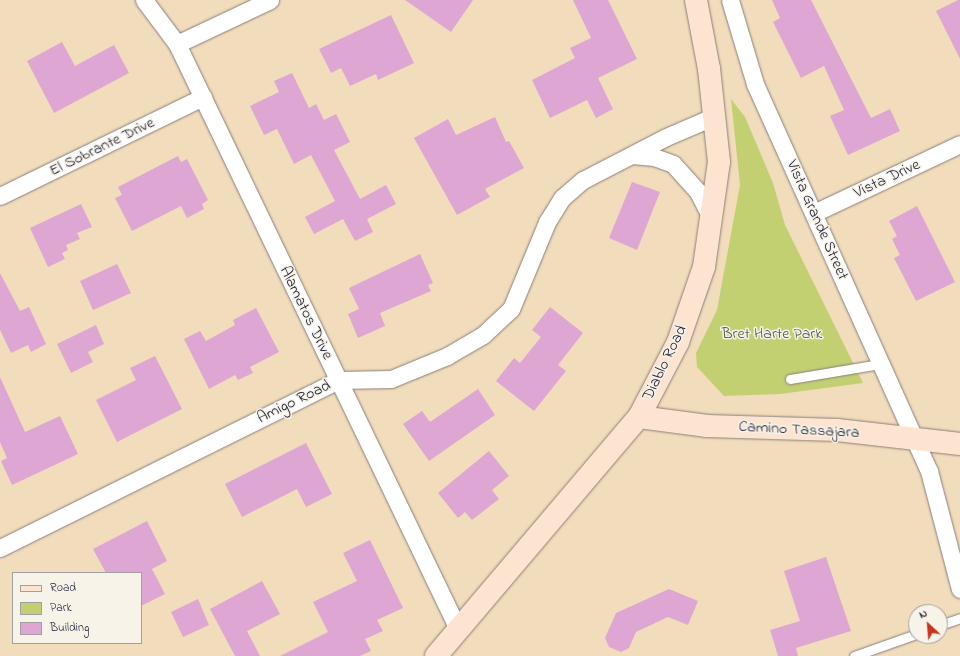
<!DOCTYPE html>
<html>
<head>
<meta charset="utf-8">
<style>
	body { margin:0 }
	#map { position:relative; width:960px; height:656px; overflow:hidden; background:#f1dcbb; font-family:"Indie Flower",sans-serif }
	div>[style] { position:absolute }
	.green>* { inset:0; background:#c2d072 }
	.building>* { inset:0; background:#dea7d3 }
	.roads { filter:drop-shadow(0 0 1px #8a7f7b) drop-shadow(0 0 1px #8a7f7b) }
	.lane>* { height:9px; margin:-4.5px; padding:0 4.5px; transform-origin:4.5px; border-radius:4.5px; background:#fff }
	.street>* { height:17px; margin:-8.5px; padding:0 8.5px; transform-origin:8.5px; border-radius:8.5px; background:#fff }
	.secondary>* { height:22px; margin:-11px; padding:0 11px; transform-origin:11px; border-radius:11px; background:#fde4d1 }
	span { translate:-50% -50%; white-space:nowrap; text-align:center; line-height:1.15; -webkit-text-stroke:3px #f7f3e8; paint-order:stroke }
	.street-label { font-size:16px; color:#22223b }
	.park-label { font-size:16px; color:#52564c }
	.legend { position:absolute; left:12px; top:572px; width:130px; height:72px; box-sizing:border-box; background:#f7f3e8; border:1px solid #a29fa3; margin:0; padding:5px 7px; list-style:none; font-size:12px; color:#22223b }
	.legend li { display:flex; align-items:center; gap:8px; height:20px }
	.legend b { width:20px; border:1px solid #a29fa3 }
	.north { position:absolute; left:908px; top:604px; width:40px; height:40px; box-sizing:border-box; background:#f7f3e8; border:1px solid #a29fa3; border-radius:50%; rotate:334deg; font-size:11px; font-weight:700; line-height:16px; text-align:center; color:#22223b }
	.north::after { content:''; display:block; margin:auto; width:14px; height:18px; background:#c8321e; clip-path:polygon(50% 0,100% 100%,50% 72%,0 100%) }
</style>
</head>
<body>
<div id="map">
	<div class="green">
		<i style="clip-path:polygon(731px 99px,745px 117px,773px 183px,785px 225px,863px 383px,780px 394px,724px 396px,697px 367px,696px 353px,717px 310px,740px 185px)"></i>
	</div>
	<div class="building">
		<i style="clip-path:polygon(405px 0,473px 0,451px 32px)"></i>
		<i style="clip-path:polygon(573px 0,608px 0,637px 59px,598px 78px,613px 109px,596px 118px,587px 100px,550px 118px,532px 80px,575px 58px,570px 48px,591px 38px)"></i>
		<i style="clip-path:polygon(772px 0,811px 0,871px 118px,890px 109px,900px 131px,848px 155px,830px 116px,844px 110px,824px 66px,801px 78px,773px 22px,780px 18px)"></i>
		<i style="clip-path:polygon(958px 0,960px 0,960px 59px,936px 11px)"></i>
		<i style="clip-path:polygon(391px 15px,414px 63px,378px 80px,376px 74px,350px 86px,341px 68px,331px 73px,319px 49px)"></i>
		<i style="clip-path:polygon(62px 42px,75px 66px,114px 45px,129px 73px,54px 113px,27px 61px)"></i>
		<i style="clip-path:polygon(292px 73px,309px 108px,316px 104px,324px 120px,336px 114px,350px 142px,334px 150px,360px 199px,386px 185px,396px 204px,367px 219px,373px 232px,355px 241px,343px 219px,314px 234px,305px 217px,335px 201px,311px 155px,294px 164px,277px 129px,264px 135px,250px 106px,279px 92px,274px 81px)"></i>
		<i style="clip-path:polygon(495px 117px,506px 142px,509px 141px,524px 168px,485px 189px,490px 197px,457px 215px,414px 138px,448px 119px,456px 135px)"></i>
		<i style="clip-path:polygon(178px 156px,181px 162px,187px 159px,208px 200px,202px 204px,204px 209px,187px 218px,181px 206px,132px 231px,115px 198px,122px 195px,118px 187px)"></i>
		<i style="clip-path:polygon(632px 182px,660px 192px,637px 250px,609px 238px)"></i>
		<i style="clip-path:polygon(81px 204px,92px 227px,77px 233px,80px 239px,66px 245px,68px 250px,62px 253px,65px 259px,48px 267px,30px 228px)"></i>
		<i style="clip-path:polygon(917px 206px,955px 282px,916px 301px,894px 258px,900px 255px,892px 239px,897px 236px,889px 221px)"></i>
		<i style="clip-path:polygon(420px 254px,433px 283px,428px 285px,431px 291px,380px 313px,385px 326px,358px 338px,348px 314px,359px 309px,349px 288px)"></i>
		<i style="clip-path:polygon(117px 264px,131px 293px,93px 310px,80px 281px)"></i>
		<i style="clip-path:polygon(0 273px,20px 311px,29px 307px,46px 344px,31px 352px,28px 345px,11px 353px,0 330px)"></i>
		<i style="clip-path:polygon(550px 307px,583px 333px,558px 365px,566px 371px,534px 411px,496px 381px,514px 358px,520px 363px,541px 337px,532px 330px)"></i>
		<i style="clip-path:polygon(256px 308px,279px 352px,250px 367px,253px 373px,238px 380px,235px 375px,209px 389px,184px 339px,200px 331px,206px 341px,235px 325px,233px 320px)"></i>
		<i style="clip-path:polygon(96px 325px,104px 344px,88px 352px,93px 362px,71px 373px,57px 344px)"></i>
		<i style="clip-path:polygon(155px 356px,182px 409px,117px 442px,96px 400px,136px 380px,130px 368px)"></i>
		<i style="clip-path:polygon(0 377px,25px 432px,60px 416px,78px 454px,12px 485px,1px 461px,7px 458px,0 442px)"></i>
		<i style="clip-path:polygon(478px 389px,495px 415px,429px 461px,403px 424px,422px 411px,430px 422px)"></i>
		<i style="clip-path:polygon(306px 443px,332px 494px,306px 507px,297px 489px,242px 517px,225px 484px)"></i>
		<i style="clip-path:polygon(489px 451px,509px 476px,492px 490px,499px 499px,472px 520px,465px 512px,458px 518px,438px 493px)"></i>
		<i style="clip-path:polygon(147px 521px,167px 561px,152px 569px,165px 594px,141px 606px,141px 573px,106px 573px,93px 549px)"></i>
		<i style="clip-path:polygon(370px 540px,403px 608px,377px 620px,383px 631px,365px 639px,371px 651px,360px 656px,280px 656px,328px 632px,313px 602px,357px 581px,343px 553px)"></i>
		<i style="clip-path:polygon(826px 557px,851px 631px,796px 648px,798px 656px,778px 656px,770px 630px,800px 621px,784px 571px)"></i>
		<i style="clip-path:polygon(262px 581px,280px 614px,247px 631px,260px 656px,235px 656px,210px 609px)"></i>
		<i style="clip-path:polygon(669px 589px,698px 601px,688px 625px,668px 617px,636px 632px,629px 648px,621px 652px,609px 647px,605px 638px,616px 613px)"></i>
		<i style="clip-path:polygon(198px 599px,209px 625px,183px 637px,171px 612px)"></i>
	</div>
	<div class="roads">
		<div class="lane">
			<i style="left:790px;top:379px;width:91px;rotate:-9.5deg"></i>
			<i style="left:940px;top:625px;width:21px;rotate:-19deg"></i>
			<i style="left:854px;top:656px;width:66px;rotate:-19.5deg"></i>
		</div>
		<div class="street">
			<i style="left:144px;top:0;width:55px;rotate:53.1deg"></i>
			<i style="left:177px;top:44px;width:651px;rotate:64.34deg"></i>
			<i style="left:730px;top:0;width:88px;rotate:73.4deg"></i>
			<i style="left:755px;top:84px;width:424px;rotate:65.8deg"></i>
			<i style="left:929px;top:471px;width:122px;rotate:75.3deg"></i>
			<i style="left:177px;top:44px;width:103px;rotate:-25.3deg"></i>
			<i style="left:632px;top:155px;width:22px;rotate:5deg"></i>
			<i style="left:654px;top:157px;width:20px;rotate:20deg"></i>
			<i style="left:673px;top:164px;width:38px;rotate:48deg"></i>
			<i style="left:698px;top:192px;width:29px;rotate:63deg"></i>
			<i style="left:0;top:196px;width:226px;rotate:-26deg"></i>
			<i style="left:814px;top:213px;width:161px;rotate:-25.3deg"></i>
			<i style="left:0;top:548px;width:378px;rotate:-26.4deg"></i>
			<i style="left:339px;top:380px;width:52px;rotate:-1.1deg"></i>
			<i style="left:391px;top:379px;width:61px;rotate:-22.3deg"></i>
			<i style="left:447px;top:356px;width:42px;rotate:-30.3deg"></i>
			<i style="left:483px;top:335px;width:38px;rotate:-43deg"></i>
			<i style="left:511px;top:309px;width:94px;rotate:-67.5deg"></i>
			<i style="left:547px;top:222px;width:28px;rotate:-58deg"></i>
			<i style="left:562px;top:198px;width:28px;rotate:-41deg"></i>
			<i style="left:583px;top:180px;width:93px;rotate:-27.4deg"></i>
			<i style="left:666px;top:137px;width:53px;rotate:-23.2deg"></i>
		</div>
		<div class="secondary">
			<i style="left:639px;top:417px;width:69px;rotate:7.5deg"></i>
			<i style="left:707px;top:426px;width:130px;rotate:1.8deg"></i>
			<i style="left:837px;top:430px;width:124px;rotate:6.5deg"></i>
			<i style="left:436px;top:656px;width:314px;rotate:-49.7deg"></i>
			<i style="left:639px;top:417px;width:85px;rotate:-62.5deg"></i>
			<i style="left:678px;top:342px;width:79px;rotate:-70.9deg"></i>
			<i style="left:704px;top:267px;width:106px;rotate:-81.9deg"></i>
			<i style="left:719px;top:162px;width:94px;rotate:-96.1deg"></i>
			<i style="left:709px;top:69px;width:70px;rotate:-100.7deg"></i>
		</div>
	</div>
	<div class="street-label">
		<span style="left:102px;top:147px;rotate:-26deg">El Sobrante Drive</span>
		<span style="left:887px;top:179px;rotate:-25deg">Vista Drive</span>
		<span style="left:817px;top:220px;rotate:66deg">Vista Grande Street</span>
		<span style="left:306px;top:313px;rotate:64deg">Alamatos Drive</span>
		<span style="left:665px;top:363px;rotate:-64deg">Diablo Road</span>
		<span style="left:294px;top:402px;rotate:-26deg">Amigo Road</span>
		<span style="left:799px;top:430px;rotate:3deg">Camino Tassajara</span>
	</div>
	<div class="park-label">
		<span style="left:772px;top:334px">Bret Harte Park</span>
	</div>
	<ul class="legend">
	<li><b style="height:5px;background:#fde4d1"></b>Road</li>
	<li><b style="height:11px;background:#c2d072"></b>Park</li>
	<li><b style="height:11px;background:#dea7d3"></b>Building</li>
	</ul>
	<div class="north">N</div>
</div>
</body>
</html>
